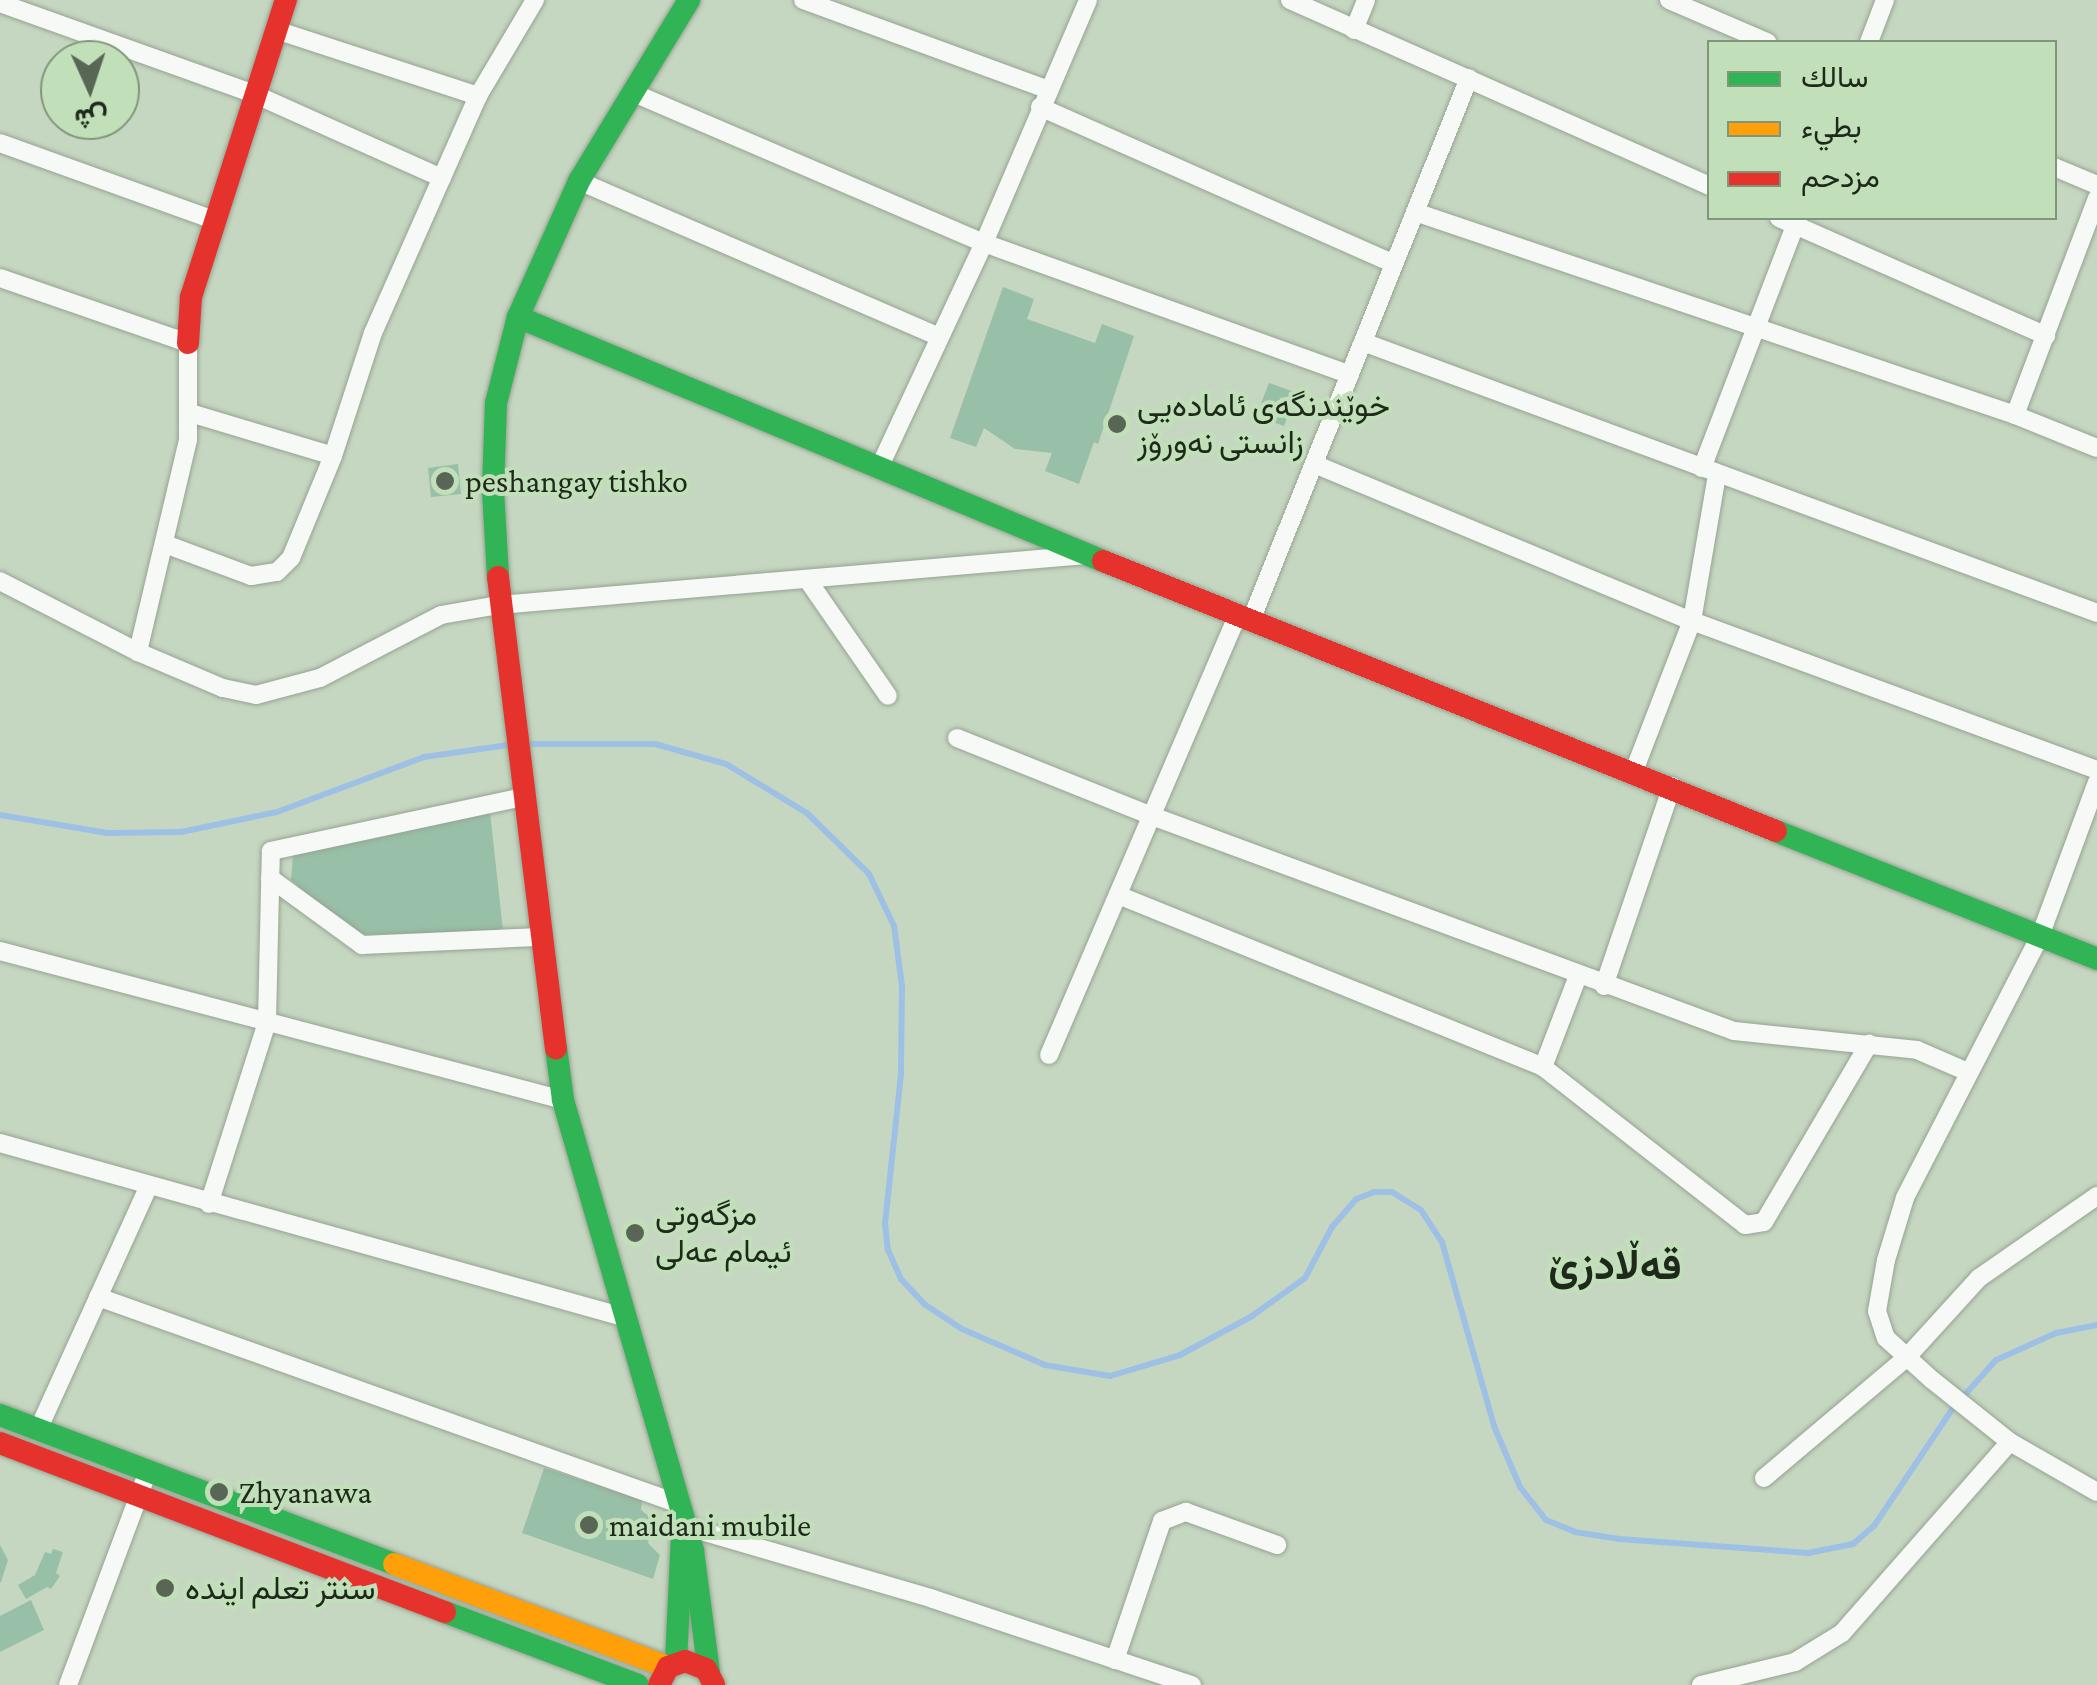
<!DOCTYPE html>
<html>
<head>
<meta charset="utf-8">
<style>
	body { margin:0 }
	#map { position:relative; width:2097px; height:1685px; overflow:hidden; background:#c6d7c1; font-family:"Crimson Pro",Vazirmatn,serif }
	div>[style] { position:absolute }
	.stream>* { height:6px; margin:-3px; padding:0 3px; transform-origin:3px; border-radius:3px; background:#9fc0e5 }
	.building>* { inset:0; background:#98bfa7 }
	.roads { filter:drop-shadow(0 0 2px #96a392) drop-shadow(0 0 2px #96a392) }
	.street>* { height:18px; margin:-9px; padding:0 9px; transform-origin:9px; border-radius:9px; background:#f6f9f6 }
	.fast>* { height:22px; margin:-11px; padding:0 11px; transform-origin:11px; border-radius:11px; background:#30b455 }
	.slow>* { height:22px; margin:-11px; padding:0 11px; transform-origin:11px; border-radius:11px; background:#ff9f0a }
	.jam>* { height:22px; margin:-11px; padding:0 11px; transform-origin:11px; border-radius:11px; background:#e5322d }
	.dots>* { width:28px; height:28px; translate:-50% -50%; box-sizing:border-box; border:5px solid #c1dfb9; border-radius:50% }
	span { translate:-50% -50%; white-space:nowrap; text-align:center; line-height:1.15; -webkit-text-stroke:8px #c1dfb9; paint-order:stroke }
	.poi-label { font-size:32px; color:#1e291b }
	.left { translate:0 -50%; text-align:left }
	.district-label { font-size:42px; color:#1e291b; font-weight:700 }
	.legend { position:absolute; left:1707px; top:40px; width:350px; height:180px; box-sizing:border-box; background:#c1dfb9; border:2px solid #80967a; margin:0; padding:12px 18px; list-style:none; font-size:30px; color:#1e291b }
	.legend li { display:flex; align-items:center; gap:20px; height:50px }
	.legend b { width:50px; border:2px solid #80967a }
	.north { position:absolute; left:40px; top:40px; width:100px; height:100px; box-sizing:border-box; background:#c1dfb9; border:2px solid #80967a; border-radius:50%; rotate:177deg; font-size:28px; font-weight:700; line-height:40px; text-align:center; color:#1e291b }
	.north::after { content:''; display:block; margin:auto; width:35px; height:45px; background:#596655; clip-path:polygon(50% 0,100% 100%,50% 72%,0 100%) }
</style>
</head>
<body>
<div id="map">
	<div class="stream">
		<i style="left:521px;top:744px;width:134px"></i>
		<i style="left:655px;top:744px;width:74px;rotate:15.7deg"></i>
		<i style="left:726px;top:764px;width:95px;rotate:31.2deg"></i>
		<i style="left:807px;top:813px;width:87px;rotate:44.5deg"></i>
		<i style="left:869px;top:874px;width:58px;rotate:64.3deg"></i>
		<i style="left:894px;top:926px;width:61px;rotate:82.4deg"></i>
		<i style="left:902px;top:986px;width:88px;rotate:90.7deg"></i>
		<i style="left:901px;top:1074px;width:150px;rotate:96.1deg"></i>
		<i style="left:885px;top:1223px;width:27px;rotate:84deg"></i>
		<i style="left:888px;top:1250px;width:32px;rotate:66deg"></i>
		<i style="left:901px;top:1279px;width:34px;rotate:47deg"></i>
		<i style="left:924px;top:1304px;width:45px;rotate:33.3deg"></i>
		<i style="left:962px;top:1329px;width:90px;rotate:23.4deg"></i>
		<i style="left:1045px;top:1365px;width:66px;rotate:9.6deg"></i>
		<i style="left:1110px;top:1376px;width:73px;rotate:-16.7deg"></i>
		<i style="left:1180px;top:1355px;width:82px;rotate:-28.4deg"></i>
		<i style="left:1252px;top:1316px;width:65px;rotate:-35.6deg"></i>
		<i style="left:1305px;top:1278px;width:58px;rotate:-62.1deg"></i>
		<i style="left:1332px;top:1227px;width:37px;rotate:-49deg"></i>
		<i style="left:1356px;top:1199px;width:19px;rotate:-21deg"></i>
		<i style="left:1374px;top:1192px;width:18px"></i>
		<i style="left:1392px;top:1192px;width:34px;rotate:32deg"></i>
		<i style="left:1421px;top:1210px;width:38px;rotate:57deg"></i>
		<i style="left:1442px;top:1242px;width:191px;rotate:74.2deg"></i>
		<i style="left:1494px;top:1426px;width:66px;rotate:66.9deg"></i>
		<i style="left:1520px;top:1487px;width:42px;rotate:51.8deg"></i>
		<i style="left:1546px;top:1520px;width:31px;rotate:22deg"></i>
		<i style="left:1575px;top:1532px;width:45px;rotate:9deg"></i>
		<i style="left:1619px;top:1539px;width:190px;rotate:4.2deg"></i>
		<i style="left:1808px;top:1553px;width:46px;rotate:-11.3deg"></i>
		<i style="left:1853px;top:1544px;width:28px;rotate:-41deg"></i>
		<i style="left:1874px;top:1526px;width:142px;rotate:-56.2deg"></i>
		<i style="left:1953px;top:1408px;width:64px;rotate:-48.1deg"></i>
		<i style="left:1996px;top:1360px;width:66px;rotate:-24.2deg"></i>
		<i style="left:2056px;top:1333px;width:42px;rotate:-11deg"></i>
		<i style="left:0;top:815px;width:109px;rotate:9.5deg"></i>
		<i style="left:108px;top:833px;width:73px;rotate:-0.8deg"></i>
		<i style="left:181px;top:832px;width:98px;rotate:-11.8deg"></i>
		<i style="left:277px;top:812px;width:157px;rotate:-20.5deg"></i>
		<i style="left:424px;top:757px;width:85px;rotate:-8.1deg"></i>
	</div>
	<div class="building">
		<i style="clip-path:polygon(1003px 287px,1034px 299px,1027px 319px,1095px 343px,1102px 324px,1134px 336px,1098px 444px,1094px 442px,1079px 484px,1045px 471px,1052px 453px,1015px 449px,984px 428px,976px 447px,950px 438px)"></i>
		<i style="clip-path:polygon(1269px 383px,1297px 393px,1284px 426px,1256px 416px)"></i>
		<i style="clip-path:polygon(458px 464px,461px 494px,431px 497px,428px 468px)"></i>
		<i style="clip-path:polygon(490px 812px,503px 931px,356px 935px,291px 880px,293px 855px)"></i>
		<i style="clip-path:polygon(544px 1468px,642px 1500px,641px 1510px,654px 1520px,648px 1543px,660px 1555px,653px 1579px,522px 1533px)"></i>
		<i style="clip-path:polygon(0 1545px,8px 1560px,1px 1582px,0 1582px)"></i>
		<i style="clip-path:polygon(53px 1549px,63px 1552px,56px 1573px,60px 1576px,51px 1589px,47px 1587px,26px 1599px,18px 1585px,35px 1575px,45px 1552px,51px 1554px)"></i>
		<i style="clip-path:polygon(31px 1600px,44px 1630px,0 1652px,0 1616px)"></i>
	</div>
	<div class="roads">
		<div class="street">
			<i style="left:803px;top:0;width:262px;rotate:20.1deg"></i>
			<i style="left:1290px;top:0;width:459px;rotate:23.9deg"></i>
			<i style="left:1669px;top:0;width:107px;rotate:23.2deg"></i>
			<i style="left:0;top:3px;width:270px;rotate:19.7deg"></i>
			<i style="left:254px;top:94px;width:206px;rotate:24.1deg"></i>
			<i style="left:276px;top:30px;width:213px;rotate:18.1deg"></i>
			<i style="left:1354px;top:30px;width:32px;rotate:-68deg"></i>
			<i style="left:1869px;top:42px;width:45px;rotate:-69.1deg"></i>
			<i style="left:636px;top:94px;width:379px;rotate:23.2deg"></i>
			<i style="left:984px;top:243px;width:389px;rotate:19.8deg"></i>
			<i style="left:1040px;top:107px;width:387px;rotate:23.9deg"></i>
			<i style="left:0;top:143px;width:227px;rotate:19.8deg"></i>
			<i style="left:2054px;top:167px;width:47px;rotate:22.7deg"></i>
			<i style="left:579px;top:181px;width:391px;rotate:23.4deg"></i>
			<i style="left:1415px;top:212px;width:633px;rotate:18.69deg"></i>
			<i style="left:2015px;top:415px;width:88px;rotate:21.9deg"></i>
			<i style="left:1779px;top:218px;width:292px;rotate:23.8deg"></i>
			<i style="left:0;top:278px;width:199px;rotate:19.1deg"></i>
			<i style="left:188px;top:343px;width:97px;rotate:90deg"></i>
			<i style="left:188px;top:440px;width:218px;rotate:103.3deg"></i>
			<i style="left:1363px;top:342px;width:782px;rotate:20.26deg"></i>
			<i style="left:190px;top:413px;width:149px;rotate:16.7deg"></i>
			<i style="left:2015px;top:415px;width:232px;rotate:-69.3deg"></i>
			<i style="left:1314px;top:464px;width:409px;rotate:22.6deg"></i>
			<i style="left:1692px;top:621px;width:432px;rotate:20.2deg"></i>
			<i style="left:880px;top:466px;width:246px;rotate:-65deg"></i>
			<i style="left:984px;top:243px;width:264px;rotate:-66.8deg"></i>
			<i style="left:1702px;top:468px;width:268px;rotate:-69deg"></i>
			<i style="left:165px;top:544px;width:92px;rotate:20.4deg"></i>
			<i style="left:251px;top:576px;width:26px;rotate:-9deg"></i>
			<i style="left:277px;top:572px;width:20px;rotate:-45deg"></i>
			<i style="left:291px;top:558px;width:110px;rotate:-67.6deg"></i>
			<i style="left:333px;top:456px;width:129px;rotate:-72deg"></i>
			<i style="left:373px;top:333px;width:259px;rotate:-66.1deg"></i>
			<i style="left:478px;top:96px;width:112px;rotate:-59.3deg"></i>
			<i style="left:807px;top:579px;width:142px;rotate:55.3deg"></i>
			<i style="left:0;top:581px;width:155px;rotate:27.2deg"></i>
			<i style="left:138px;top:652px;width:92px;rotate:23deg"></i>
			<i style="left:223px;top:688px;width:34px;rotate:12deg"></i>
			<i style="left:256px;top:695px;width:66px;rotate:-14.9deg"></i>
			<i style="left:320px;top:678px;width:136px;rotate:-27.5deg"></i>
			<i style="left:441px;top:615px;width:59px;rotate:-9.8deg"></i>
			<i style="left:499px;top:605px;width:589px;rotate:-4.87deg"></i>
			<i style="left:1251px;top:620px;width:584px;rotate:-68.09deg"></i>
			<i style="left:957px;top:738px;width:210px;rotate:21.8deg"></i>
			<i style="left:1152px;top:816px;width:620px;rotate:20.28deg"></i>
			<i style="left:1734px;top:1031px;width:184px;rotate:5.9deg"></i>
			<i style="left:1917px;top:1050px;width:56px;rotate:23.3deg"></i>
			<i style="left:1634px;top:771px;width:161px;rotate:-68.9deg"></i>
			<i style="left:1692px;top:621px;width:148px;rotate:-80.3deg"></i>
			<i style="left:2097px;top:782px;width:164px;rotate:110.3deg"></i>
			<i style="left:2040px;top:936px;width:295px;rotate:117.3deg"></i>
			<i style="left:1905px;top:1198px;width:65px;rotate:107deg"></i>
			<i style="left:1886px;top:1260px;width:52px;rotate:100deg"></i>
			<i style="left:1877px;top:1311px;width:28px;rotate:72deg"></i>
			<i style="left:1886px;top:1338px;width:61px;rotate:42.3deg"></i>
			<i style="left:1931px;top:1379px;width:101px;rotate:38.6deg"></i>
			<i style="left:2010px;top:1442px;width:100px;rotate:29.9deg"></i>
			<i style="left:270px;top:878px;width:114px;rotate:36.1deg"></i>
			<i style="left:362px;top:945px;width:179px;rotate:-2.6deg"></i>
			<i style="left:1118px;top:895px;width:458px;rotate:22deg"></i>
			<i style="left:1543px;top:1067px;width:256px;rotate:38deg"></i>
			<i style="left:1745px;top:1225px;width:19px;rotate:-9deg"></i>
			<i style="left:1764px;top:1222px;width:207px;rotate:-59.5deg"></i>
			<i style="left:0;top:951px;width:582px;rotate:14.82deg"></i>
			<i style="left:1604px;top:986px;width:211px;rotate:-71.2deg"></i>
			<i style="left:1049px;top:1055px;width:479px;rotate:-66.8deg"></i>
			<i style="left:1543px;top:1067px;width:97px;rotate:-69deg"></i>
			<i style="left:0;top:1143px;width:651px;rotate:15.59deg"></i>
			<i style="left:209px;top:1204px;width:191px;rotate:-72.3deg"></i>
			<i style="left:267px;top:1022px;width:171px;rotate:-88.7deg"></i>
			<i style="left:271px;top:851px;width:257px;rotate:-12.1deg"></i>
			<i style="left:98px;top:1297px;width:617px;rotate:19.61deg"></i>
			<i style="left:38px;top:1430px;width:267px;rotate:-65.6deg"></i>
			<i style="left:1764px;top:1478px;width:187px;rotate:-40.2deg"></i>
			<i style="left:1907px;top:1357px;width:107px;rotate:-47.7deg"></i>
			<i style="left:1979px;top:1278px;width:144px;rotate:-34.8deg"></i>
			<i style="left:684px;top:1526px;width:259px;rotate:16.3deg"></i>
			<i style="left:933px;top:1599px;width:273px;rotate:18.4deg"></i>
			<i style="left:1115px;top:1660px;width:147px;rotate:-71.3deg"></i>
			<i style="left:1162px;top:1521px;width:26px;rotate:-21deg"></i>
			<i style="left:1186px;top:1512px;width:97px;rotate:19.9deg"></i>
			<i style="left:68px;top:1685px;width:225px;rotate:-69.5deg"></i>
			<i style="left:1701px;top:1685px;width:97px;rotate:-13.7deg"></i>
			<i style="left:1795px;top:1662px;width:55px;rotate:-31.7deg"></i>
			<i style="left:1842px;top:1633px;width:254px;rotate:-48.7deg"></i>
		</div>
		<div class="fast">
			<i style="left:518px;top:317px;width:634px;rotate:22.64deg"></i>
			<i style="left:498px;top:577px;width:88px;rotate:-93.3deg"></i>
			<i style="left:493px;top:489px;width:86px;rotate:-88deg"></i>
			<i style="left:496px;top:403px;width:89px;rotate:-75.7deg"></i>
			<i style="left:518px;top:317px;width:149px;rotate:-65.8deg"></i>
			<i style="left:579px;top:181px;width:212px;rotate:-58.7deg"></i>
			<i style="left:1776px;top:831px;width:346px;rotate:21.7deg"></i>
			<i style="left:556px;top:1048px;width:52px;rotate:82.3deg"></i>
			<i style="left:563px;top:1100px;width:469px;rotate:73.9deg"></i>
			<i style="left:693px;top:1551px;width:122px;rotate:82.5deg"></i>
			<i style="left:0;top:1415px;width:421px;rotate:20.7deg"></i>
			<i style="left:445px;top:1612px;width:206px;rotate:20.7deg"></i>
			<i style="left:676px;top:1662px;width:127px;rotate:-87.3deg"></i>
		</div>
		<div class="slow">
			<i style="left:394px;top:1564px;width:293px;rotate:20.6deg"></i>
		</div>
		<div class="jam">
			<i style="left:188px;top:343px;width:46px;rotate:-86.3deg"></i>
			<i style="left:191px;top:297px;width:312px;rotate:-72.3deg"></i>
			<i style="left:1103px;top:561px;width:725px;rotate:21.86deg"></i>
			<i style="left:498px;top:577px;width:475px;rotate:83deg"></i>
			<i style="left:0;top:1443px;width:476px;rotate:20.8deg"></i>
			<i style="left:659px;top:1685px;width:20px;rotate:-63deg"></i>
			<i style="left:668px;top:1667px;width:18px;rotate:-19deg"></i>
			<i style="left:685px;top:1661px;width:22px;rotate:21deg"></i>
			<i style="left:706px;top:1669px;width:18px;rotate:63deg"></i>
		</div>
	</div>
	<div class="dots">
		<i style="left:1117px;top:424px;background:#596655"></i>
		<i style="left:445px;top:481px;background:#596655"></i>
		<i style="left:635px;top:1233px;background:#596655"></i>
		<i style="left:219px;top:1492px;background:#596655"></i>
		<i style="left:589px;top:1525px;background:#596655"></i>
		<i style="left:165px;top:1588px;background:#596655"></i>
	</div>
	<div class="poi-label">
		<span class="left" style="left:1137px;top:424px">خوێندنگەی ئامادەیی<br>زانستی نەورۆز</span>
		<span class="left" style="left:465px;top:481px">peshangay tishko</span>
		<span class="left" style="left:655px;top:1233px">مزگەوتی<br>ئیمام عەلی</span>
		<span class="left" style="left:239px;top:1492px">Zhyanawa</span>
		<span class="left" style="left:609px;top:1525px">maidani mubile</span>
		<span class="left" style="left:185px;top:1588px">سنتر تعلم اينده</span>
	</div>
	<div class="district-label">
		<span style="left:1615px;top:1265px">قەڵادزێ</span>
	</div>
	<ul class="legend">
	<li><b style="height:12px;background:#30b455"></b>سالك</li>
	<li><b style="height:12px;background:#ff9f0a"></b>بطيء</li>
	<li><b style="height:12px;background:#e5322d"></b>مزدحم</li>
	</ul>
	<div class="north">ش</div>
</div>
</body>
</html>
